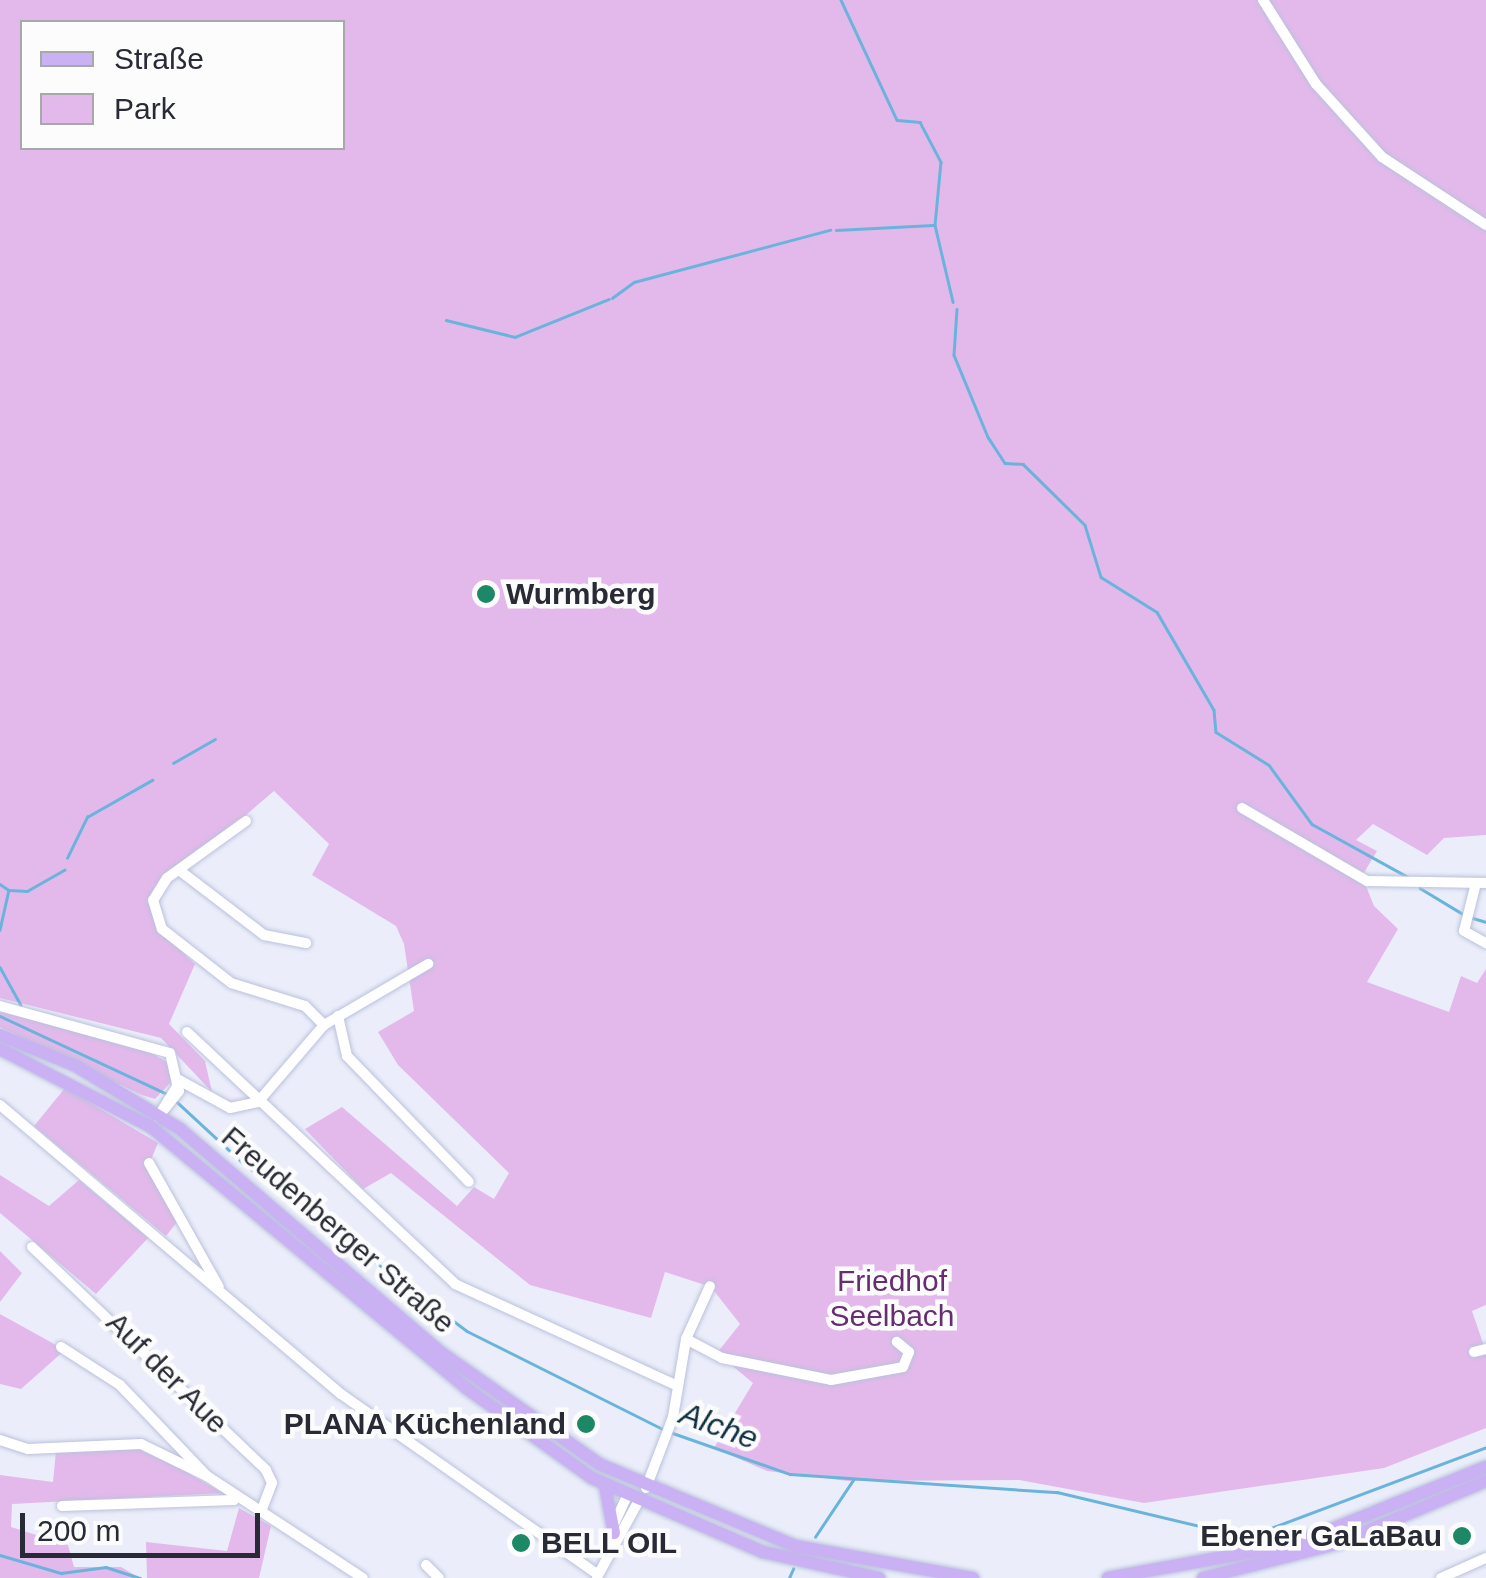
<!DOCTYPE html>
<html>
<head>
<meta charset="utf-8">
<style>
	body { margin:0 }
	#map { position:relative; width:1486px; height:1578px; overflow:hidden; background:#ebeefa; font-family:Helvetica,sans-serif }
	div>[style] { position:absolute }
	.green>* { inset:0; background:#e3b9eb }
	.stream>* { height:2.5px; margin:-1.25px; padding:0 1.25px; transform-origin:1.25px; border-radius:1.25px; background:#6ab4db }
	.roads { filter:drop-shadow(0 0 2px #bbc1dd) drop-shadow(0 0 2px #bbc1dd) }
	.minor>* { height:10px; margin:-5px; padding:0 5px; transform-origin:5px; border-radius:5px; background:#fff }
	.major>* { height:12px; margin:-6px; padding:0 6px; transform-origin:6px; border-radius:6px; background:#cab1f4 }
	.dots>* { width:28px; height:28px; translate:-50% -50%; box-sizing:border-box; border:5px solid #fcfcfc; border-radius:50% }
	span { translate:-50% -50%; white-space:nowrap; text-align:center; line-height:1.15; -webkit-text-stroke:9px #fcfcfc; paint-order:stroke }
	.poi-label { font-size:30px; color:#282a35; font-weight:700 }
	.left { translate:0 -50%; text-align:left }
	.right { translate:-100% -50%; text-align:right }
	.street-label { font-size:30px; color:#282a35 }
	.park-label { font-size:30px; color:#662e71 }
	.water-label { font-size:32px; color:#0e3141; font-style:italic }
	.legend { position:absolute; left:20px; top:20px; width:325px; height:130px; box-sizing:border-box; background:#fcfcfc; border:2px solid #a7a8ac; margin:0; padding:12px 18px; list-style:none; font-size:30px; color:#282a35 }
	.legend li { display:flex; align-items:center; gap:20px; height:50px }
	.legend b { width:50px; border:2px solid #a7a8ac }
	.scale { position:absolute; left:20px; top:1513px; width:240px; height:45px; box-sizing:border-box; border:5px solid #282a35; border-top:0; padding-left:12px; font-size:30px; line-height:35px; white-space:nowrap; color:#282a35; -webkit-text-stroke:8px #fcfcfc; paint-order:stroke }
</style>
</head>
<body>
<div id="map">
	<div class="green">
		<i style="clip-path:polygon(evenodd,0 0,1486px 0,1486px 835px,1444px 838px,1427px 855px,1373px 824px,1356px 840px,1377px 851px,1362px 876px,1374px 906px,1398px 929px,1367px 982px,1449px 1012px,1461px 976px,1477px 983px,1486px 969px,1486px 1305px,1472px 1311px,1486px 1352px,1486px 1428px,1384px 1468px,1144px 1503px,1019px 1480px,848px 1481px,767px 1471px,714px 1448px,753px 1383px,717px 1353px,740px 1324px,711px 1287px,665px 1272px,651px 1318px,530px 1285px,391px 1173px,363px 1189px,305px 1129px,342px 1107px,457px 1206px,474px 1187px,494px 1199px,509px 1173px,398px 1065px,378px 1032px,414px 1011px,404px 944px,396px 926px,312px 875px,329px 844px,274px 791px,149px 898px,163px 934px,195px 964px,169px 1024px,205px 1061px,212px 1092px,161px 1038px,0 998px,0 0,22px 22px,342px 22px,342px 148px,22px 148px,22px 22px)"></i>
		<i style="clip-path:polygon(0 1012px,140px 1047px,167px 1062px,171px 1082px,155px 1099px,142px 1095px,0 1027px)"></i>
		<i style="clip-path:polygon(65px 1088px,158px 1143px,147px 1169px,178px 1221px,166px 1236px,34px 1126px)"></i>
		<i style="clip-path:polygon(0 1175px,49px 1206px,79px 1180px,148px 1238px,96px 1294px,0 1213px)"></i>
		<i style="clip-path:polygon(0 1251px,22px 1273px,0 1302px)"></i>
		<i style="clip-path:polygon(0 1314px,65px 1350px,21px 1389px,0 1384px)"></i>
		<i style="clip-path:polygon(139px 1445px,223px 1493px,12px 1504px,11px 1527px,68px 1545px,74px 1567px,121px 1567px,140px 1578px,0 1578px,0 1475px,53px 1482px,56px 1451px)"></i>
		<i style="clip-path:polygon(239px 1508px,271px 1526px,259px 1578px,147px 1578px,146px 1542px,227px 1551px)"></i>
	</div>
	<div class="stream">
		<i style="left:841px;top:0;width:132px;rotate:65deg"></i>
		<i style="left:897px;top:120px;width:23px;rotate:5deg"></i>
		<i style="left:920px;top:122px;width:45px;rotate:62.3deg"></i>
		<i style="left:941px;top:162px;width:63px;rotate:95.4deg"></i>
		<i style="left:935px;top:225px;width:79px;rotate:76.8deg"></i>
		<i style="left:836px;top:230px;width:97px;rotate:-3deg"></i>
		<i style="left:612px;top:298px;width:27px;rotate:-36deg"></i>
		<i style="left:634px;top:282px;width:203px;rotate:-14.9deg"></i>
		<i style="left:957px;top:309px;width:46px;rotate:93.7deg"></i>
		<i style="left:954px;top:355px;width:89px;rotate:67.5deg"></i>
		<i style="left:988px;top:437px;width:31px;rotate:57deg"></i>
		<i style="left:1005px;top:463px;width:18px;rotate:3deg"></i>
		<i style="left:1023px;top:464px;width:87px;rotate:44.5deg"></i>
		<i style="left:1085px;top:525px;width:54px;rotate:72.9deg"></i>
		<i style="left:1101px;top:577px;width:66px;rotate:32deg"></i>
		<i style="left:1157px;top:612px;width:113px;rotate:59.8deg"></i>
		<i style="left:1214px;top:710px;width:22px;rotate:85deg"></i>
		<i style="left:1216px;top:732px;width:62px;rotate:31.9deg"></i>
		<i style="left:1269px;top:765px;width:73px;rotate:53.9deg"></i>
		<i style="left:1312px;top:824px;width:110px;rotate:28.9deg"></i>
		<i style="left:446px;top:320px;width:71px;rotate:13.8deg"></i>
		<i style="left:515px;top:337px;width:101px;rotate:-22deg"></i>
		<i style="left:173px;top:763px;width:48px;rotate:-29.7deg"></i>
		<i style="left:67px;top:858px;width:46px;rotate:-64deg"></i>
		<i style="left:87px;top:817px;width:75px;rotate:-29.6deg"></i>
		<i style="left:0;top:884px;width:11px;rotate:34deg"></i>
		<i style="left:9px;top:890px;width:41px;rotate:102.7deg"></i>
		<i style="left:1420px;top:888px;width:50px;rotate:31.2deg"></i>
		<i style="left:9px;top:890px;width:18px;rotate:3deg"></i>
		<i style="left:27px;top:891px;width:43px;rotate:-29.6deg"></i>
		<i style="left:1473px;top:918px;width:14px;rotate:17deg"></i>
		<i style="left:0;top:967px;width:43px;rotate:61.1deg"></i>
		<i style="left:0;top:1016px;width:182px;rotate:25deg"></i>
		<i style="left:176px;top:1101px;width:90px;rotate:42.7deg"></i>
		<i style="left:242px;top:1162px;width:281px;rotate:36.9deg"></i>
		<i style="left:467px;top:1331px;width:219px;rotate:26.6deg"></i>
		<i style="left:670px;top:1432px;width:127px;rotate:19.3deg"></i>
		<i style="left:790px;top:1474px;width:268px;rotate:3.9deg"></i>
		<i style="left:1057px;top:1492px;width:169px;rotate:13.4deg"></i>
		<i style="left:1221px;top:1531px;width:50px;rotate:-3.4deg"></i>
		<i style="left:1271px;top:1528px;width:230px;rotate:-20.6deg"></i>
		<i style="left:815px;top:1537px;width:69px;rotate:-56.3deg"></i>
		<i style="left:0;top:1555px;width:64px;rotate:16.4deg"></i>
		<i style="left:61px;top:1573px;width:45px;rotate:-7.6deg"></i>
		<i style="left:106px;top:1567px;width:36px;rotate:18deg"></i>
		<i style="left:789px;top:1578px;width:10px;rotate:-66deg"></i>
	</div>
	<div class="roads">
		<div class="minor">
			<i style="left:1263px;top:0;width:99px;rotate:57.8deg"></i>
			<i style="left:1316px;top:84px;width:98px;rotate:47.9deg"></i>
			<i style="left:1382px;top:157px;width:124px;rotate:33.2deg"></i>
			<i style="left:1242px;top:808px;width:145px;rotate:30.3deg"></i>
			<i style="left:1367px;top:881px;width:119px;rotate:1deg"></i>
			<i style="left:246px;top:821px;width:97px;rotate:144.2deg"></i>
			<i style="left:167px;top:878px;width:26px;rotate:122deg"></i>
			<i style="left:153px;top:900px;width:30px;rotate:73deg"></i>
			<i style="left:162px;top:929px;width:88px;rotate:38deg"></i>
			<i style="left:231px;top:983px;width:77px;rotate:17.3deg"></i>
			<i style="left:305px;top:1006px;width:27px;rotate:45deg"></i>
			<i style="left:179px;top:870px;width:107px;rotate:37.4deg"></i>
			<i style="left:264px;top:935px;width:43px;rotate:10.8deg"></i>
			<i style="left:1476px;top:883px;width:49px;rotate:104deg"></i>
			<i style="left:1464px;top:931px;width:25px;rotate:29deg"></i>
			<i style="left:0;top:1006px;width:176px;rotate:15.5deg"></i>
			<i style="left:170px;top:1053px;width:39px;rotate:77deg"></i>
			<i style="left:179px;top:1091px;width:33px;rotate:129deg"></i>
			<i style="left:338px;top:1016px;width:41px;rotate:77.3deg"></i>
			<i style="left:347px;top:1056px;width:175px;rotate:45.9deg"></i>
			<i style="left:187px;top:1032px;width:368px;rotate:43.2deg"></i>
			<i style="left:455px;top:1284px;width:245px;rotate:24.6deg"></i>
			<i style="left:179px;top:1080px;width:58px;rotate:28.8deg"></i>
			<i style="left:230px;top:1108px;width:29px;rotate:-12deg"></i>
			<i style="left:258px;top:1102px;width:101px;rotate:-49.4deg"></i>
			<i style="left:324px;top:1025px;width:121px;rotate:-30.4deg"></i>
			<i style="left:0;top:1105px;width:447px;rotate:40.3deg"></i>
			<i style="left:341px;top:1394px;width:313px;rotate:35.1deg"></i>
			<i style="left:158px;top:1117px;width:38px;rotate:-58deg"></i>
			<i style="left:149px;top:1163px;width:142px;rotate:60.6deg"></i>
			<i style="left:32px;top:1247px;width:323px;rotate:43.6deg"></i>
			<i style="left:266px;top:1470px;width:14px;rotate:65deg"></i>
			<i style="left:272px;top:1483px;width:31px;rotate:111deg"></i>
			<i style="left:686px;top:1339px;width:41px;rotate:27.8deg"></i>
			<i style="left:722px;top:1358px;width:111px;rotate:11.4deg"></i>
			<i style="left:831px;top:1380px;width:73px;rotate:-10.2deg"></i>
			<i style="left:903px;top:1367px;width:16px;rotate:-68deg"></i>
			<i style="left:909px;top:1352px;width:16px;rotate:-140deg"></i>
			<i style="left:61px;top:1347px;width:70px;rotate:32.8deg"></i>
			<i style="left:120px;top:1385px;width:126px;rotate:46.3deg"></i>
			<i style="left:1474px;top:1352px;width:12px;rotate:-14deg"></i>
			<i style="left:0;top:1440px;width:29px;rotate:18deg"></i>
			<i style="left:28px;top:1449px;width:113px;rotate:-2.5deg"></i>
			<i style="left:141px;top:1444px;width:73px;rotate:25.9deg"></i>
			<i style="left:207px;top:1476px;width:186px;rotate:33.2deg"></i>
			<i style="left:646px;top:1488px;width:76px;rotate:-69.2deg"></i>
			<i style="left:673px;top:1417px;width:79px;rotate:-80.5deg"></i>
			<i style="left:686px;top:1339px;width:58px;rotate:-65.6deg"></i>
			<i style="left:62px;top:1506px;width:172px;rotate:-2deg"></i>
			<i style="left:615px;top:1522px;width:29px;rotate:-65deg"></i>
			<i style="left:426px;top:1565px;width:18px;rotate:45deg"></i>
			<i style="left:597px;top:1577px;width:85px;rotate:-61.3deg"></i>
			<i style="left:1441px;top:1578px;width:49px;rotate:-24deg"></i>
		</div>
		<div class="major">
			<i style="left:0;top:1035px;width:82px;rotate:22.2deg"></i>
			<i style="left:76px;top:1066px;width:122px;rotate:31.2deg"></i>
			<i style="left:180px;top:1129px;width:341px;rotate:40.6deg"></i>
			<i style="left:439px;top:1351px;width:196px;rotate:35.2deg"></i>
			<i style="left:599px;top:1464px;width:212px;rotate:22.7deg"></i>
			<i style="left:795px;top:1546px;width:181px;rotate:10.2deg"></i>
			<i style="left:0;top:1049px;width:170px;rotate:27.3deg"></i>
			<i style="left:151px;top:1127px;width:408px;rotate:39.6deg"></i>
			<i style="left:465px;top:1387px;width:156px;rotate:35.6deg"></i>
			<i style="left:592px;top:1478px;width:186px;rotate:23.4deg"></i>
			<i style="left:763px;top:1552px;width:119px;rotate:12.6deg"></i>
			<i style="left:605px;top:1486px;width:48px;rotate:79.2deg"></i>
			<i style="left:1108px;top:1578px;width:190px;rotate:-10.3deg"></i>
			<i style="left:1295px;top:1544px;width:206px;rotate:-22deg"></i>
			<i style="left:1203px;top:1578px;width:140px;rotate:-14.4deg"></i>
			<i style="left:1339px;top:1543px;width:160px;rotate:-22.9deg"></i>
		</div>
	</div>
	<div class="dots">
		<i style="left:486px;top:594px;background:#1c8865"></i>
		<i style="left:586px;top:1424px;background:#1c8865"></i>
		<i style="left:1462px;top:1536px;background:#1c8865"></i>
		<i style="left:521px;top:1543px;background:#1c8865"></i>
	</div>
	<div class="poi-label">
		<span class="left" style="left:506px;top:594px">Wurmberg</span>
		<span class="right" style="left:566px;top:1424px">PLANA Küchenland</span>
		<span class="right" style="left:1442px;top:1536px">Ebener GaLaBau</span>
		<span class="left" style="left:541px;top:1543px">BELL OIL</span>
	</div>
	<div class="street-label">
		<span style="left:338px;top:1230px;rotate:41deg">Freudenberger Straße</span>
		<span style="left:167px;top:1373px;rotate:45deg">Auf der Aue</span>
	</div>
	<div class="park-label">
		<span style="left:892px;top:1298px">Friedhof<br>Seelbach</span>
	</div>
	<div class="water-label">
		<span style="left:719px;top:1426px;rotate:20deg">Alche</span>
	</div>
	<ul class="legend">
	<li><b style="height:12px;background:#cab1f4"></b>Straße</li>
	<li><b style="height:28px;background:#e3b9eb"></b>Park</li>
	</ul>
	<div class="scale">200 m</div>
</div>
</body>
</html>
